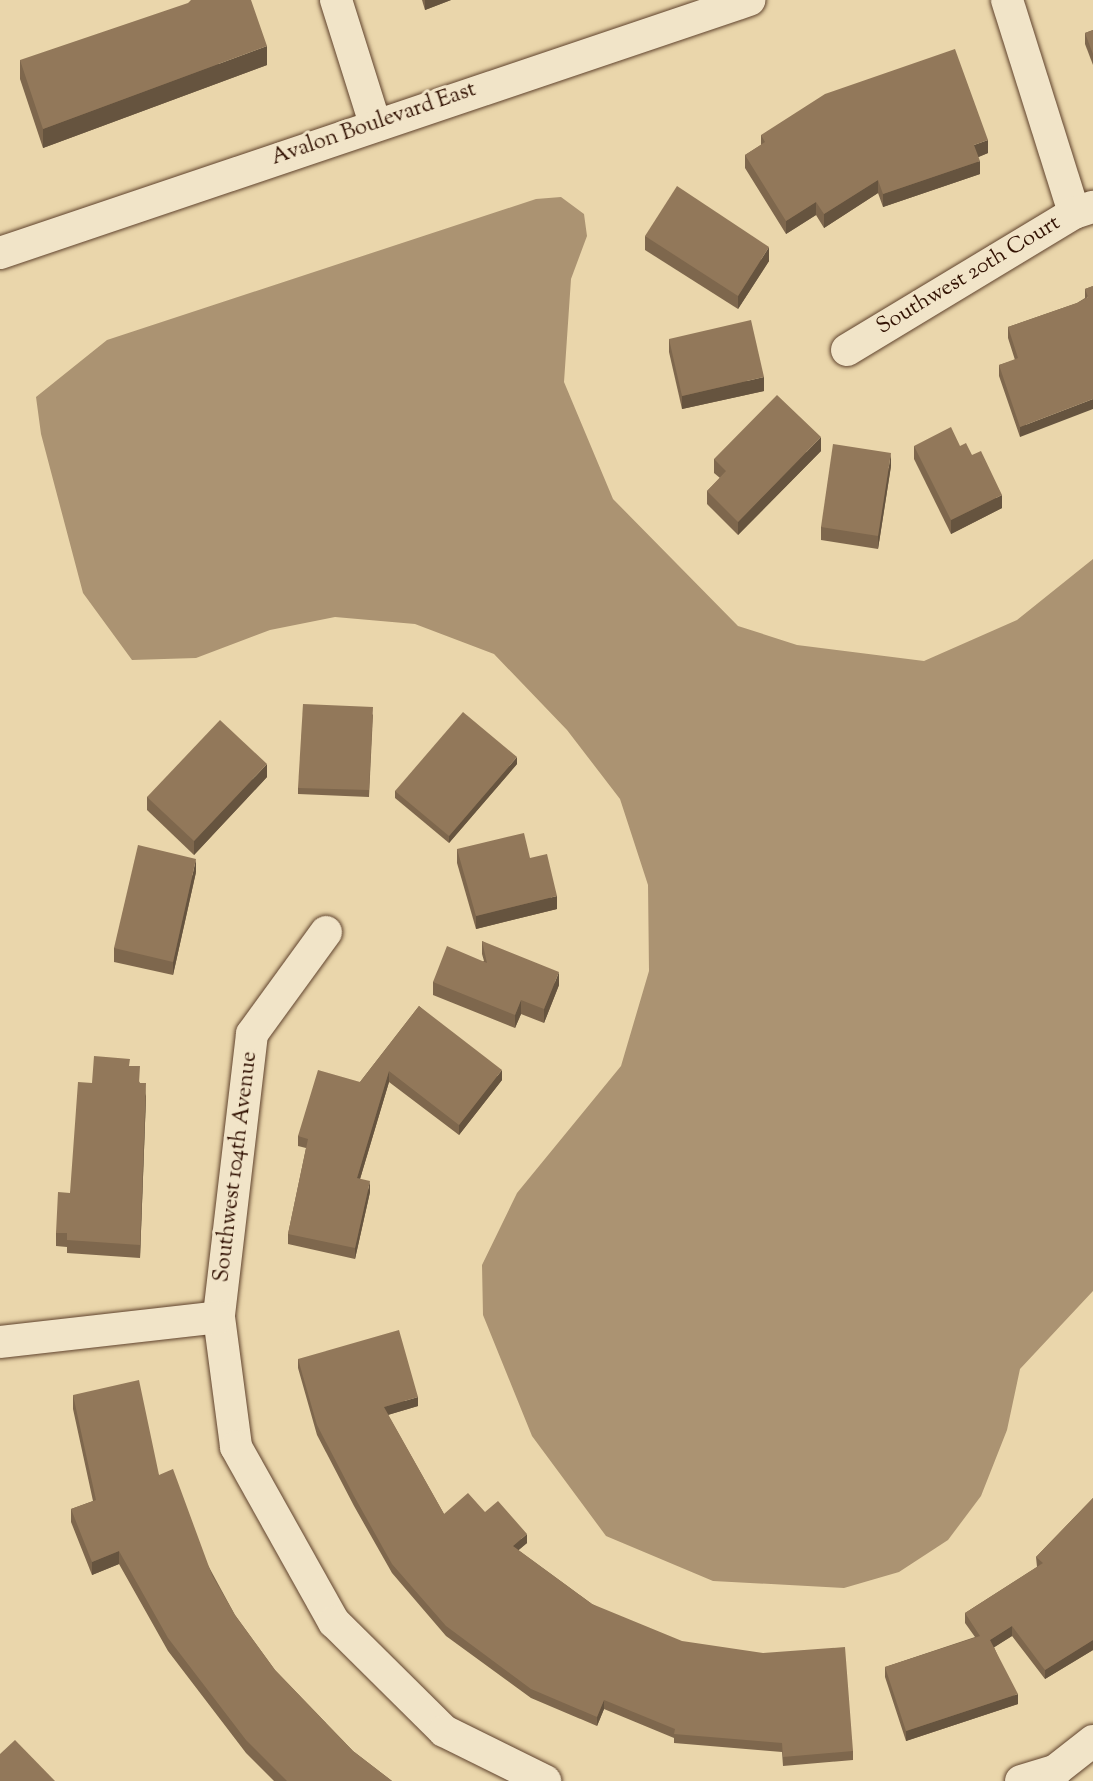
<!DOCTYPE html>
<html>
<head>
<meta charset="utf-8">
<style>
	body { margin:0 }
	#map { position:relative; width:1093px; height:1781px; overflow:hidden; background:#ead6ab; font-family:"Sorts Mill Goudy",serif }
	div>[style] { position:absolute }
	.water>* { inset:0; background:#ab9372 }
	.roads { filter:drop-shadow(0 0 2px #60432d) drop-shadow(0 0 2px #60432d) }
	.minor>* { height:32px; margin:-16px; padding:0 16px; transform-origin:16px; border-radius:16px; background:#f1e4c8 }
	.wall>* { inset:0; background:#7e674d }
	.shaded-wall>* { inset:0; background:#66543f }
	.building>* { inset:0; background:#92785a }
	span { translate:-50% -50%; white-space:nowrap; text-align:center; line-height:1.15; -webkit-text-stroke:6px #f1e4c8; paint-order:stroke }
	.street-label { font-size:22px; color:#321203 }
</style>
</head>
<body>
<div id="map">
	<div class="water">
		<i style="clip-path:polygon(561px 197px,584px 214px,587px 236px,571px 279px,564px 382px,613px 499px,738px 626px,797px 645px,924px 661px,1017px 620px,1093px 559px,1093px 1291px,1020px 1369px,1007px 1430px,981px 1496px,948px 1540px,899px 1572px,844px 1588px,713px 1581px,606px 1536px,532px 1436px,483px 1315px,482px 1265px,517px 1193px,621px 1066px,649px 971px,648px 885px,620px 799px,567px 730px,494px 654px,415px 624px,335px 617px,270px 630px,196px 658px,132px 660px,83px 593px,41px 434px,36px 397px,107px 340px,536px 199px)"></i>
	</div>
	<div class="roads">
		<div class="minor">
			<i style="left:336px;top:0;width:130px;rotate:72.5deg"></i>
			<i style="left:1007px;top:0;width:223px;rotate:72.5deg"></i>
			<i style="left:0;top:253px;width:791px;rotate:-18.66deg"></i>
			<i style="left:847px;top:350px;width:265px;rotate:-31.1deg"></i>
			<i style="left:1074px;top:213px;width:20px;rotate:-18deg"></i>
			<i style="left:326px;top:932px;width:126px;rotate:126deg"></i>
			<i style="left:252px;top:1034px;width:285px;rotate:96.7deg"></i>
			<i style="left:219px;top:1317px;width:131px;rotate:82.5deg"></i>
			<i style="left:236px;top:1447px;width:201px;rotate:60.8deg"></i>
			<i style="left:334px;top:1622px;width:155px;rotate:44.7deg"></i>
			<i style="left:444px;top:1731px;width:113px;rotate:26.3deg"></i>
			<i style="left:0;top:1342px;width:220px;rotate:-6.5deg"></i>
			<i style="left:1021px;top:1781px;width:37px;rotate:-17deg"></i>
			<i style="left:1056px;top:1770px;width:47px;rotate:-38.1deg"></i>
		</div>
	</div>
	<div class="wall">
		<i style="clip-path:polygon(422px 0,451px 0,425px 10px)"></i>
		<i style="clip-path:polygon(1093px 30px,1093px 65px,1085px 44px,1085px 33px)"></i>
		<i style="clip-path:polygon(20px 60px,267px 65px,43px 148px,20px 79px)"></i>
		<i style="clip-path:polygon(761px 135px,988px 153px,978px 157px,980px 174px,883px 207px,878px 193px,824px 228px,816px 215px,786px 234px,745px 168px,745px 155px,761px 145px)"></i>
		<i style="clip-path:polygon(645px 236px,769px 261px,738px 309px,645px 250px)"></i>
		<i style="clip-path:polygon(1093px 286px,1020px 437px,999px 376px,999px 365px,1015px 360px,1008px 338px,1008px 327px,1077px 303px,1085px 298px,1085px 289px)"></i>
		<i style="clip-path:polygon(669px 339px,764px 391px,682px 409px,669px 352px)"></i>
		<i style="clip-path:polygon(914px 446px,972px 455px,1002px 508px,951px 534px,914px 459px)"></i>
		<i style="clip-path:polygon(821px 451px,738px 535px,707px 504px,707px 491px,720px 478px,714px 473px,714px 459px)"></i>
		<i style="clip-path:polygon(891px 466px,878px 549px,821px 540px,821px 527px)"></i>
		<i style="clip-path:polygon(373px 714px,369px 797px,298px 794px,298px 788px)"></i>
		<i style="clip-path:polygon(517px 764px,449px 843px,395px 798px,395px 791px)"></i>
		<i style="clip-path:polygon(267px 777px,194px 855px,147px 810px,147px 797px)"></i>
		<i style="clip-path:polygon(457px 849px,530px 858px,557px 909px,476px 929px,457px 863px)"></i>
		<i style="clip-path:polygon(196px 872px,173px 975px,114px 962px,114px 948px)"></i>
		<i style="clip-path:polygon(482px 941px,559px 985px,544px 1023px,521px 1014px,515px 1028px,433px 995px,433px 982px,484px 961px,482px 954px)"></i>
		<i style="clip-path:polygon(419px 1006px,502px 1080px,459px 1135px,389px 1082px,360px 1179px,370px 1192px,355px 1259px,288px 1244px,288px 1234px,306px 1148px,298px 1146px,298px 1136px,360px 1082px)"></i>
		<i style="clip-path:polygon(130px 1066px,140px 1083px,146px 1096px,140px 1258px,67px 1253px,67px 1247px,56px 1246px,56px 1233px,70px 1193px)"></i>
		<i style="clip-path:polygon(298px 1359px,418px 1406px,388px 1415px,444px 1514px,485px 1512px,527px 1543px,518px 1550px,592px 1604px,853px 1751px,853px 1760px,783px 1766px,782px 1752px,674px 1743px,674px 1738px,604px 1709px,597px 1726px,531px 1698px,446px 1636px,392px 1573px,354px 1506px,317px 1435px,298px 1368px)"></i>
		<i style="clip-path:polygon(73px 1395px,159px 1475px,235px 1615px,275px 1670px,353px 1751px,392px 1781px,274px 1781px,246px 1753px,168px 1651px,119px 1564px,92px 1575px,71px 1522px,71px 1509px,93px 1501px,73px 1409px)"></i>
		<i style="clip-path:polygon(1093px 1498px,1093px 1650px,1045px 1679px,1012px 1636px,994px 1647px,1018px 1704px,906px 1741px,885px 1677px,885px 1667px,975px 1637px,965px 1623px,965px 1613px,1037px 1567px,1036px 1557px)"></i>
	</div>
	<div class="shaded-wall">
		<i style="clip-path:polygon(425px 0,451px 0,425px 10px)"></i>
		<i style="clip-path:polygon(267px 46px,267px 65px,43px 148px,43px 129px)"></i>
		<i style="clip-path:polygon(988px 140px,988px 153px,974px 159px,974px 145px)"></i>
		<i style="clip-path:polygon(980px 161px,980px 174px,883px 207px,883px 194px)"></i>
		<i style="clip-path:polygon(878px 180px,878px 193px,824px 228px,824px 214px)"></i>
		<i style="clip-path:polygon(816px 202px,816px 215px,786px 234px,786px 221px)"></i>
		<i style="clip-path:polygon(769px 247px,769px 261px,738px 309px,738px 296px)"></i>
		<i style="clip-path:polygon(764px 377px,764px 391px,682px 409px,682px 396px)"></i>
		<i style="clip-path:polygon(1093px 399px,1093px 409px,1020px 437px,1020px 427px)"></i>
		<i style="clip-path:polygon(821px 437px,821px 451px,738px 535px,738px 522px)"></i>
		<i style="clip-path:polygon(891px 453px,891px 466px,878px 549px,878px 536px)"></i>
		<i style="clip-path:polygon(1002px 495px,1002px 508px,951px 534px,951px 520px)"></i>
		<i style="clip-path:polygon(517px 757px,517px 764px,449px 843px,449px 836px)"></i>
		<i style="clip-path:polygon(267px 764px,267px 777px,194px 855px,194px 841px)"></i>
		<i style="clip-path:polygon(196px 859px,196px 872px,173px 975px,173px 962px)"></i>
		<i style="clip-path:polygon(557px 896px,557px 909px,476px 929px,476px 916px)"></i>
		<i style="clip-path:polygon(559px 972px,559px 985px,544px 1023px,544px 1009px)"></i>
		<i style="clip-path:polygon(521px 1000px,521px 1014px,515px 1028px,515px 1015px)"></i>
		<i style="clip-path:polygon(502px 1070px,502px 1080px,459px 1135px,459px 1125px)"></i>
		<i style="clip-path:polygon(389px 1071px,389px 1082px,357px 1189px,357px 1178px)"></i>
		<i style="clip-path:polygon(146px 1083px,146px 1096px,140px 1258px,140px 1245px)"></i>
		<i style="clip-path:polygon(370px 1181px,370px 1192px,355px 1259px,355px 1248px)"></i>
		<i style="clip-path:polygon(418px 1397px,418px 1406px,384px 1416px,384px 1407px)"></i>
		<i style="clip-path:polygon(527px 1534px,527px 1543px,513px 1555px,513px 1546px)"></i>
		<i style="clip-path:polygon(119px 1551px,119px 1564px,92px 1575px,92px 1562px)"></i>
		<i style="clip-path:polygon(1012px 1626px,1012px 1636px,990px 1650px,990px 1640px)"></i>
		<i style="clip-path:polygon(1093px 1640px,1093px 1650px,1045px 1679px,1045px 1670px)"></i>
		<i style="clip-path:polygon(1018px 1694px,1018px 1704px,906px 1741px,906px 1731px)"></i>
		<i style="clip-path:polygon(604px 1700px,604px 1709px,597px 1726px,597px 1717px)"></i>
	</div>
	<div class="building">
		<i style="clip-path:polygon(191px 0,251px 0,267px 46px,43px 129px,20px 60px,188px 3px)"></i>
		<i style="clip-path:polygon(1093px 30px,1093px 54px,1085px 33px)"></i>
		<i style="clip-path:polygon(955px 49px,988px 140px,974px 145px,980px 161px,883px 194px,878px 180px,824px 214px,816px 202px,786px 221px,745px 155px,765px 142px,761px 135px,825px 94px)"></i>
		<i style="clip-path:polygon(677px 186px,769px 247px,738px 296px,645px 236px)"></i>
		<i style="clip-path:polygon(1093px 286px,1093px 399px,1020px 427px,999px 365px,1018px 358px,1008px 327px,1077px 303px,1088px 297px,1085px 289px)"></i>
		<i style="clip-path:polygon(751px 320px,764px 377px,682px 396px,669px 339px)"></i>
		<i style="clip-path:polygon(777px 395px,821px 437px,738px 522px,707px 491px,726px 471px,714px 459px)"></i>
		<i style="clip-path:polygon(951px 427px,960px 446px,966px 443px,972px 455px,981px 451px,1002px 495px,951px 520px,914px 446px)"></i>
		<i style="clip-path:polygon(833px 444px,891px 453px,878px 536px,821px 527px)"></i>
		<i style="clip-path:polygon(303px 704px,373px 707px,369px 790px,298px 788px)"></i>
		<i style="clip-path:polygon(463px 712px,517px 757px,449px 836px,395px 791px)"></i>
		<i style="clip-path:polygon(220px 720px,267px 764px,194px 841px,147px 797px)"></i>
		<i style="clip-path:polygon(524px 833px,530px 858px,547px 854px,557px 896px,476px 916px,457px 849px)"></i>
		<i style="clip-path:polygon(138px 845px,196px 859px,173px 962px,114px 948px)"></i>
		<i style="clip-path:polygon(482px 941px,559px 972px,544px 1009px,521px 1000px,515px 1015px,433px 982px,447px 946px,487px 963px)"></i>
		<i style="clip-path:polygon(419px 1006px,502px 1070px,459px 1125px,389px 1071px,357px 1178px,370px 1181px,355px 1248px,288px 1234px,308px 1139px,298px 1136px,318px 1070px,360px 1082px)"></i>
		<i style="clip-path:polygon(94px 1056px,130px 1059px,129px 1066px,140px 1066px,139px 1083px,146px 1083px,140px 1245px,67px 1240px,67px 1233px,56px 1233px,58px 1192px,70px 1193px,78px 1082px,92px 1083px)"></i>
		<i style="clip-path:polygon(399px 1330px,418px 1397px,384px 1407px,444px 1514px,468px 1493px,485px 1512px,498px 1501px,527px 1534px,513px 1546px,592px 1604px,682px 1641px,763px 1653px,845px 1647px,853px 1751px,783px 1757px,782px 1743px,674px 1734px,675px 1729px,604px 1700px,597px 1717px,531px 1689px,446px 1626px,392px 1564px,354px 1496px,317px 1425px,298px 1359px)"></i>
		<i style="clip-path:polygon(139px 1380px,159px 1475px,173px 1469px,212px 1575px,235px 1615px,275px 1670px,353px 1751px,392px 1781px,287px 1781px,246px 1740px,168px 1638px,119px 1551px,92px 1562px,71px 1509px,96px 1500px,73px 1395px)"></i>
		<i style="clip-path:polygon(1093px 1498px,1093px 1640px,1045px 1670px,1012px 1626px,990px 1640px,1018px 1694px,906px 1731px,885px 1667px,980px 1636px,965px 1613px,1043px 1563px,1036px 1557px)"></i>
		<i style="clip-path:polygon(15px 1740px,55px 1781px,0 1781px,0 1754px)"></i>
	</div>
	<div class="street-label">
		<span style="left:374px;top:125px;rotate:-19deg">Avalon Boulevard East</span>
		<span style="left:969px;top:276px;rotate:-31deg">Southwest 20th Court</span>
		<span style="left:237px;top:1167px;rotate:-83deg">Southwest 104th Avenue</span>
	</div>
</div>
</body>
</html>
